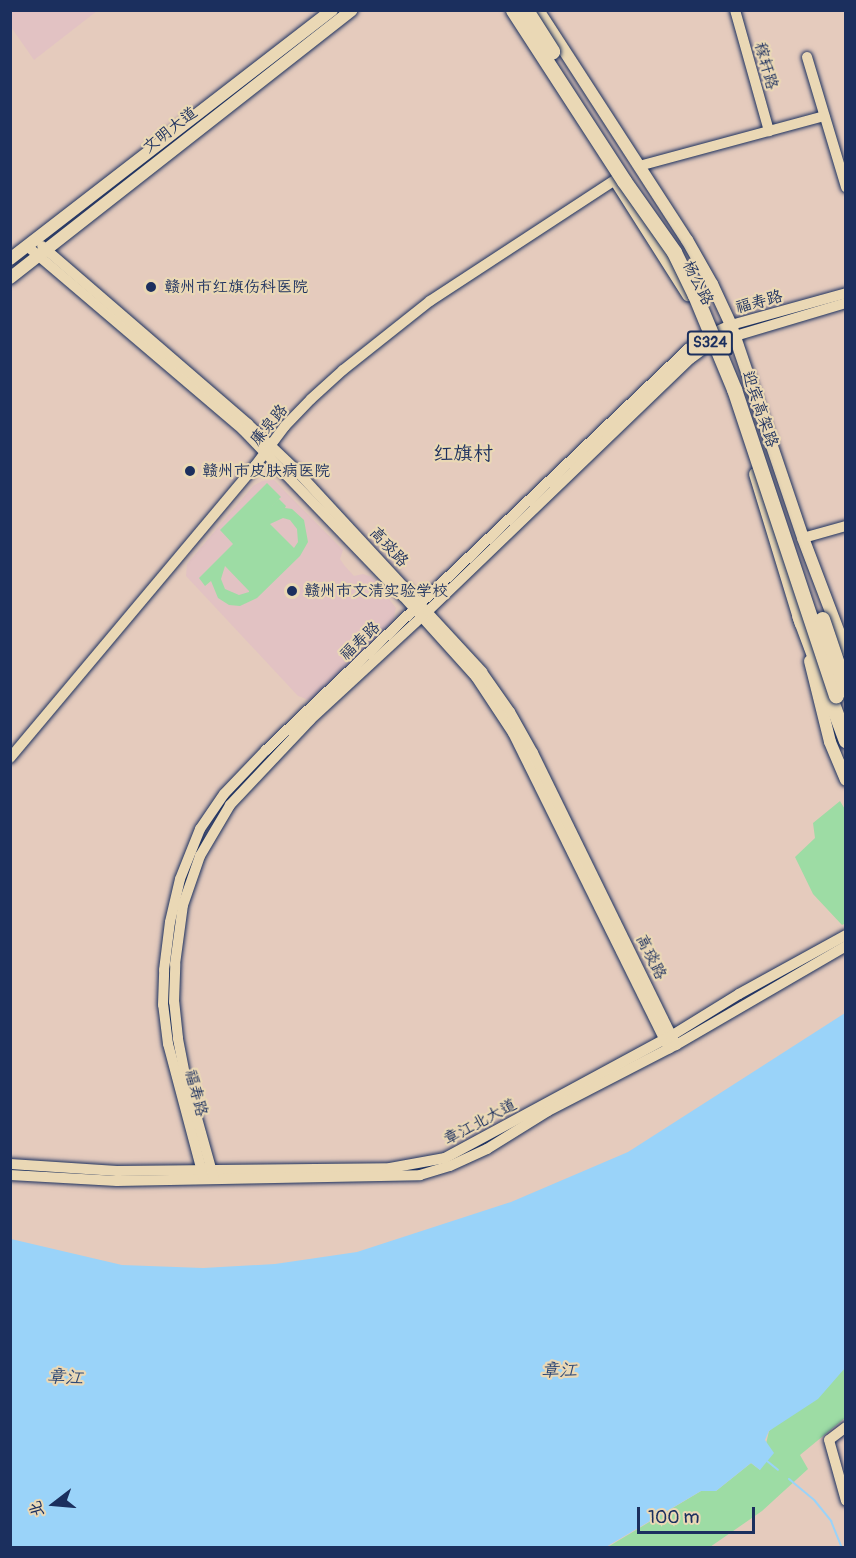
<!DOCTYPE html>
<html>
<head>
<meta charset="utf-8">
<style>
	body { margin:0 }
	#map { position:relative; width:856px; height:1558px; overflow:hidden; background:#e5cbbd; font-family:Pangolin,"LXGW WenKai TC",sans-serif }
	div>[style] { position:absolute }
	.built>* { inset:0; background:#e2c2c3 }
	.green>* { inset:0; background:#9ddca4 }
	.water>* { inset:0; background:#9ad3f9 }
	.stream>* { height:2px; margin:-1px; padding:0 1px; transform-origin:1px; border-radius:1px; background:#9ad3f9 }
	.roads { filter:drop-shadow(0 0 2px #1b2f5e) drop-shadow(0 0 2px #1b2f5e) }
	.secondary>* { height:10px; margin:-5px; padding:0 5px; transform-origin:5px; border-radius:5px; background:#ead8b5 }
	.primary>* { height:12px; margin:-6px; padding:0 6px; transform-origin:6px; border-radius:6px; background:#ead8b5 }
	.highway>* { height:15px; margin:-7.5px; padding:0 7.5px; transform-origin:7.5px; border-radius:7.5px; background:#ead8b5 }
	.bridges { filter:drop-shadow(0 0 2px #1b2f5e) drop-shadow(0 0 2px #1b2f5e) }
	.highway-bridge>* { height:15px; margin:-7.5px; padding:0 7.5px; transform-origin:7.5px; border-radius:7.5px; background:#ead8b5 }
	.dots>* { width:16px; height:16px; translate:-50% -50%; box-sizing:border-box; border:3px solid #ead8b5; border-radius:50% }
	span { translate:-50% -50%; white-space:nowrap; text-align:center; line-height:1.15; -webkit-text-stroke:4.5px #ead8b5; paint-order:stroke }
	.shield-label span { padding:2px 4px; background:#ead8b5; border:2px solid; border-radius:4px; -webkit-text-stroke-width:0 }
	.shield-label { font-size:15px; color:#1b2f5e; font-weight:700 }
	.street-label { font-size:16px; color:#1b2f5e }
	.poi-label { font-size:16px; color:#1b2f5e }
	.left { translate:0 -50%; text-align:left }
	.water-label { font-size:18px; color:#2e4875; font-style:italic }
	.quarter-label { font-size:20px; color:#1b2f5e }
	.frame { position:absolute; inset:0; border:12px solid #1b2f5e; pointer-events:none }
	.north { position:absolute; left:24px; top:1474px; width:60px; height:60px; -webkit-text-stroke:4px #ead8b5; paint-order:stroke; rotate:254deg; font-size:16px; font-weight:700; line-height:24px; text-align:center; color:#1b2f5e }
	.north::after { content:''; display:block; margin:auto; width:21px; height:27px; background:#1b2f5e; clip-path:polygon(50% 0,100% 100%,50% 72%,0 100%) }
	.scale { position:absolute; left:637px; top:1507px; width:118px; height:27px; box-sizing:border-box; border:3px solid #1b2f5e; border-top:0; padding-left:8px; font-size:18px; line-height:21px; white-space:nowrap; color:#1b2f5e; -webkit-text-stroke:4px #ead8b5; paint-order:stroke }
</style>
</head>
<body>
<div id="map">
	<div class="built">
		<i style="clip-path:polygon(10px 11px,11px 10px,97px 11px,34px 60px,11px 27px)"></i>
		<i style="clip-path:polygon(274px 480px,343px 550px,340px 559px,344px 565px,354px 576px,363px 574px,372px 577px,396px 608px,393px 621px,315px 697px,309px 700px,298px 696px,186px 576px,187px 564px,253px 486px,262px 481px)"></i>
	</div>
	<div class="green">
		<i style="clip-path:polygon(evenodd,267px 483px,281px 497px,253px 524px,279px 499px,286px 506px,285px 508px,292px 509px,304px 520px,308px 542px,300px 556px,257px 598px,240px 606px,229px 605px,218px 598px,211px 581px,205px 586px,199px 578px,233px 544px,220px 530px,267px 483px,283px 518px,290px 520px,297px 529px,298px 542px,294px 548px,270px 524px,283px 518px,267px 483px,225px 566px,249px 591px,249px 592px,239px 595px,225px 589px,221px 579px,225px 566px)"></i>
		<i style="clip-path:polygon(840px 801px,846px 811px,846px 923px,842px 925px,813px 894px,795px 857px,815px 838px,813px 823px)"></i>
		<i style="clip-path:polygon(845px 1368px,845px 1418px,800px 1455px,808px 1469px,762px 1511px,710px 1547px,606px 1548px,701px 1491px,716px 1491px,751px 1463px,760px 1470px,769px 1431px)"></i>
	</div>
	<div class="water">
		<i style="clip-path:polygon(845px 1013px,845px 1368px,818px 1399px,769px 1431px,765px 1440px,774px 1453px,760px 1470px,751px 1463px,716px 1491px,701px 1491px,606px 1547px,11px 1547px,11px 1239px,122px 1265px,203px 1268px,275px 1264px,357px 1252px,511px 1202px,628px 1152px)"></i>
	</div>
	<div class="stream">
		<i style="left:767px;top:1461px;width:14px;rotate:39deg"></i>
		<i style="left:789px;top:1479px;width:34px;rotate:40deg"></i>
		<i style="left:815px;top:1501px;width:26px;rotate:51deg"></i>
		<i style="left:831px;top:1521px;width:29px;rotate:68deg"></i>
	</div>
	<div class="roads">
		<div class="secondary">
			<i style="left:735px;top:10px;width:126px;rotate:74.3deg"></i>
			<i style="left:807px;top:57px;width:136px;rotate:73.3deg"></i>
			<i style="left:639px;top:166px;width:192px;rotate:-15.1deg"></i>
			<i style="left:27px;top:246px;width:284px;rotate:40.4deg"></i>
			<i style="left:243px;top:430px;width:231px;rotate:46.1deg"></i>
			<i style="left:403px;top:596px;width:109px;rotate:48deg"></i>
			<i style="left:476px;top:677px;width:67px;rotate:56.5deg"></i>
			<i style="left:513px;top:733px;width:352px;rotate:63.7deg"></i>
			<i style="left:42px;top:246px;width:272px;rotate:40.8deg"></i>
			<i style="left:248px;top:424px;width:65px;rotate:43.8deg"></i>
			<i style="left:295px;top:469px;width:276px;rotate:47.3deg"></i>
			<i style="left:482px;top:672px;width:49px;rotate:55deg"></i>
			<i style="left:510px;top:712px;width:47px;rotate:60.7deg"></i>
			<i style="left:533px;top:753px;width:325px;rotate:63.9deg"></i>
			<i style="left:803px;top:538px;width:45px;rotate:-15.6deg"></i>
			<i style="left:10px;top:758px;width:381px;rotate:-50deg"></i>
			<i style="left:255px;top:466px;width:50px;rotate:-53.1deg"></i>
			<i style="left:285px;top:426px;width:37px;rotate:-46deg"></i>
			<i style="left:311px;top:399px;width:43px;rotate:-42.2deg"></i>
			<i style="left:343px;top:370px;width:111px;rotate:-38.4deg"></i>
			<i style="left:430px;top:301px;width:221px;rotate:-33.2deg"></i>
			<i style="left:10px;top:1164px;width:107px;rotate:3.7deg"></i>
			<i style="left:117px;top:1171px;width:273px;rotate:-0.6deg"></i>
			<i style="left:390px;top:1168px;width:56px;rotate:-10.3deg"></i>
			<i style="left:445px;top:1158px;width:257px;rotate:-28.4deg"></i>
			<i style="left:671px;top:1036px;width:80px;rotate:-31.7deg"></i>
			<i style="left:739px;top:994px;width:122px;rotate:-28.9deg"></i>
			<i style="left:10px;top:1175px;width:107px;rotate:3.2deg"></i>
			<i style="left:117px;top:1181px;width:303px;rotate:-1.1deg"></i>
			<i style="left:420px;top:1175px;width:31px;rotate:-17deg"></i>
			<i style="left:450px;top:1166px;width:41px;rotate:-24.7deg"></i>
			<i style="left:487px;top:1149px;width:72px;rotate:-31.9deg"></i>
			<i style="left:548px;top:1111px;width:144px;rotate:-27.3deg"></i>
			<i style="left:676px;top:1045px;width:197px;rotate:-30.2deg"></i>
			<i style="left:204px;top:1179px;width:140px;rotate:-104.9deg"></i>
			<i style="left:168px;top:1044px;width:39px;rotate:-97deg"></i>
			<i style="left:163px;top:1005px;width:35px;rotate:-88deg"></i>
			<i style="left:164px;top:970px;width:48px;rotate:-82.9deg"></i>
			<i style="left:170px;top:922px;width:44px;rotate:-76.9deg"></i>
			<i style="left:180px;top:879px;width:54px;rotate:-68.2deg"></i>
			<i style="left:200px;top:829px;width:42px;rotate:-55.6deg"></i>
			<i style="left:224px;top:794px;width:61px;rotate:-46.3deg"></i>
			<i style="left:266px;top:750px;width:582px;rotate:-43.54deg"></i>
			<i style="left:688px;top:349px;width:22px;rotate:-36deg"></i>
			<i style="left:706px;top:336px;width:27px;rotate:-24deg"></i>
			<i style="left:731px;top:325px;width:119px;rotate:-15.5deg"></i>
			<i style="left:214px;top:1179px;width:108px;rotate:-105.6deg"></i>
			<i style="left:185px;top:1075px;width:38px;rotate:-101deg"></i>
			<i style="left:178px;top:1038px;width:36px;rotate:-96deg"></i>
			<i style="left:174px;top:1002px;width:38px;rotate:-88deg"></i>
			<i style="left:175px;top:964px;width:60px;rotate:-82.3deg"></i>
			<i style="left:183px;top:905px;width:52px;rotate:-70.9deg"></i>
			<i style="left:200px;top:856px;width:59px;rotate:-59.5deg"></i>
			<i style="left:230px;top:805px;width:117px;rotate:-46.7deg"></i>
			<i style="left:310px;top:720px;width:161px;rotate:-42.7deg"></i>
			<i style="left:428px;top:611px;width:364px;rotate:-43.9deg"></i>
			<i style="left:690px;top:359px;width:26px;rotate:-36deg"></i>
			<i style="left:711px;top:344px;width:25px;rotate:-18deg"></i>
			<i style="left:735px;top:336px;width:116px;rotate:-16.6deg"></i>
			<i style="left:846px;top:1427px;width:21px;rotate:143deg"></i>
			<i style="left:829px;top:1440px;width:63px;rotate:74.4deg"></i>
		</div>
		<div class="primary">
			<i style="left:538px;top:10px;width:274px;rotate:57.1deg"></i>
			<i style="left:687px;top:240px;width:51px;rotate:60.4deg"></i>
			<i style="left:712px;top:284px;width:45px;rotate:65.1deg"></i>
			<i style="left:731px;top:325px;width:225px;rotate:71.3deg"></i>
			<i style="left:803px;top:538px;width:121px;rotate:69.2deg"></i>
			<i style="left:617px;top:183px;width:133px;rotate:57.6deg"></i>
			<i style="left:10px;top:259px;width:407px;rotate:-37.7deg"></i>
			<i style="left:10px;top:278px;width:434px;rotate:-38.1deg"></i>
			<i style="left:755px;top:474px;width:157px;rotate:73deg"></i>
			<i style="left:810px;top:661px;width:83px;rotate:76.1deg"></i>
			<i style="left:830px;top:742px;width:41px;rotate:67.2deg"></i>
		</div>
		<div class="highway">
			<i style="left:799px;top:615px;width:134px;rotate:69.5deg"></i>
		</div>
	</div>
	<div class="bridges">
		<div class="highway-bridge">
			<i style="left:513px;top:10px;width:204px;rotate:57deg"></i>
			<i style="left:624px;top:181px;width:87px;rotate:54.8deg"></i>
			<i style="left:674px;top:252px;width:48px;rotate:64deg"></i>
			<i style="left:695px;top:295px;width:102px;rotate:67.5deg"></i>
			<i style="left:734px;top:389px;width:323px;rotate:71.6deg"></i>
			<i style="left:526px;top:10px;width:49px;rotate:57.6deg"></i>
			<i style="left:822px;top:619px;width:75px;rotate:71.3deg"></i>
		</div>
	</div>
	<div class="dots">
		<i style="left:151px;top:287px;background:#1b2f5e"></i>
		<i style="left:190px;top:471px;background:#1b2f5e"></i>
		<i style="left:292px;top:591px;background:#1b2f5e"></i>
	</div>
	<div class="shield-label">
		<span style="left:710px;top:343px">S324</span>
	</div>
	<div class="street-label">
		<span style="left:766px;top:66px;rotate:74deg">稼轩路</span>
		<span style="left:170px;top:130px;rotate:-38deg">文明大道</span>
		<span style="left:698px;top:283px;rotate:63deg">杨公路</span>
		<span style="left:759px;top:302px;rotate:-15deg">福寿路</span>
		<span style="left:760px;top:409px;rotate:71deg">迎宾高架路</span>
		<span style="left:269px;top:425px;rotate:-50deg">廉泉路</span>
		<span style="left:389px;top:547px;rotate:47deg">高琰路</span>
		<span style="left:360px;top:641px;rotate:-43deg">福寿路</span>
		<span style="left:651px;top:957px;rotate:63deg">高琰路</span>
		<span style="left:196px;top:1093px;rotate:75deg">福寿路</span>
		<span style="left:480px;top:1122px;rotate:-28deg">章江北大道</span>
	</div>
	<div class="poi-label">
		<span class="left" style="left:164px;top:287px">赣州市红旗伤科医院</span>
		<span class="left" style="left:202px;top:471px">赣州市皮肤病医院</span>
		<span class="left" style="left:304px;top:591px">赣州市文清实验学校</span>
	</div>
	<div class="water-label">
		<span style="left:559px;top:1371px">章江</span>
		<span style="left:65px;top:1378px;rotate:4deg">章江</span>
	</div>
	<div class="quarter-label">
		<span style="left:463px;top:453px">红旗村</span>
	</div>
	<div class="frame"></div>
	<div class="north">北</div>
	<div class="scale">100 m</div>
</div>
</body>
</html>
